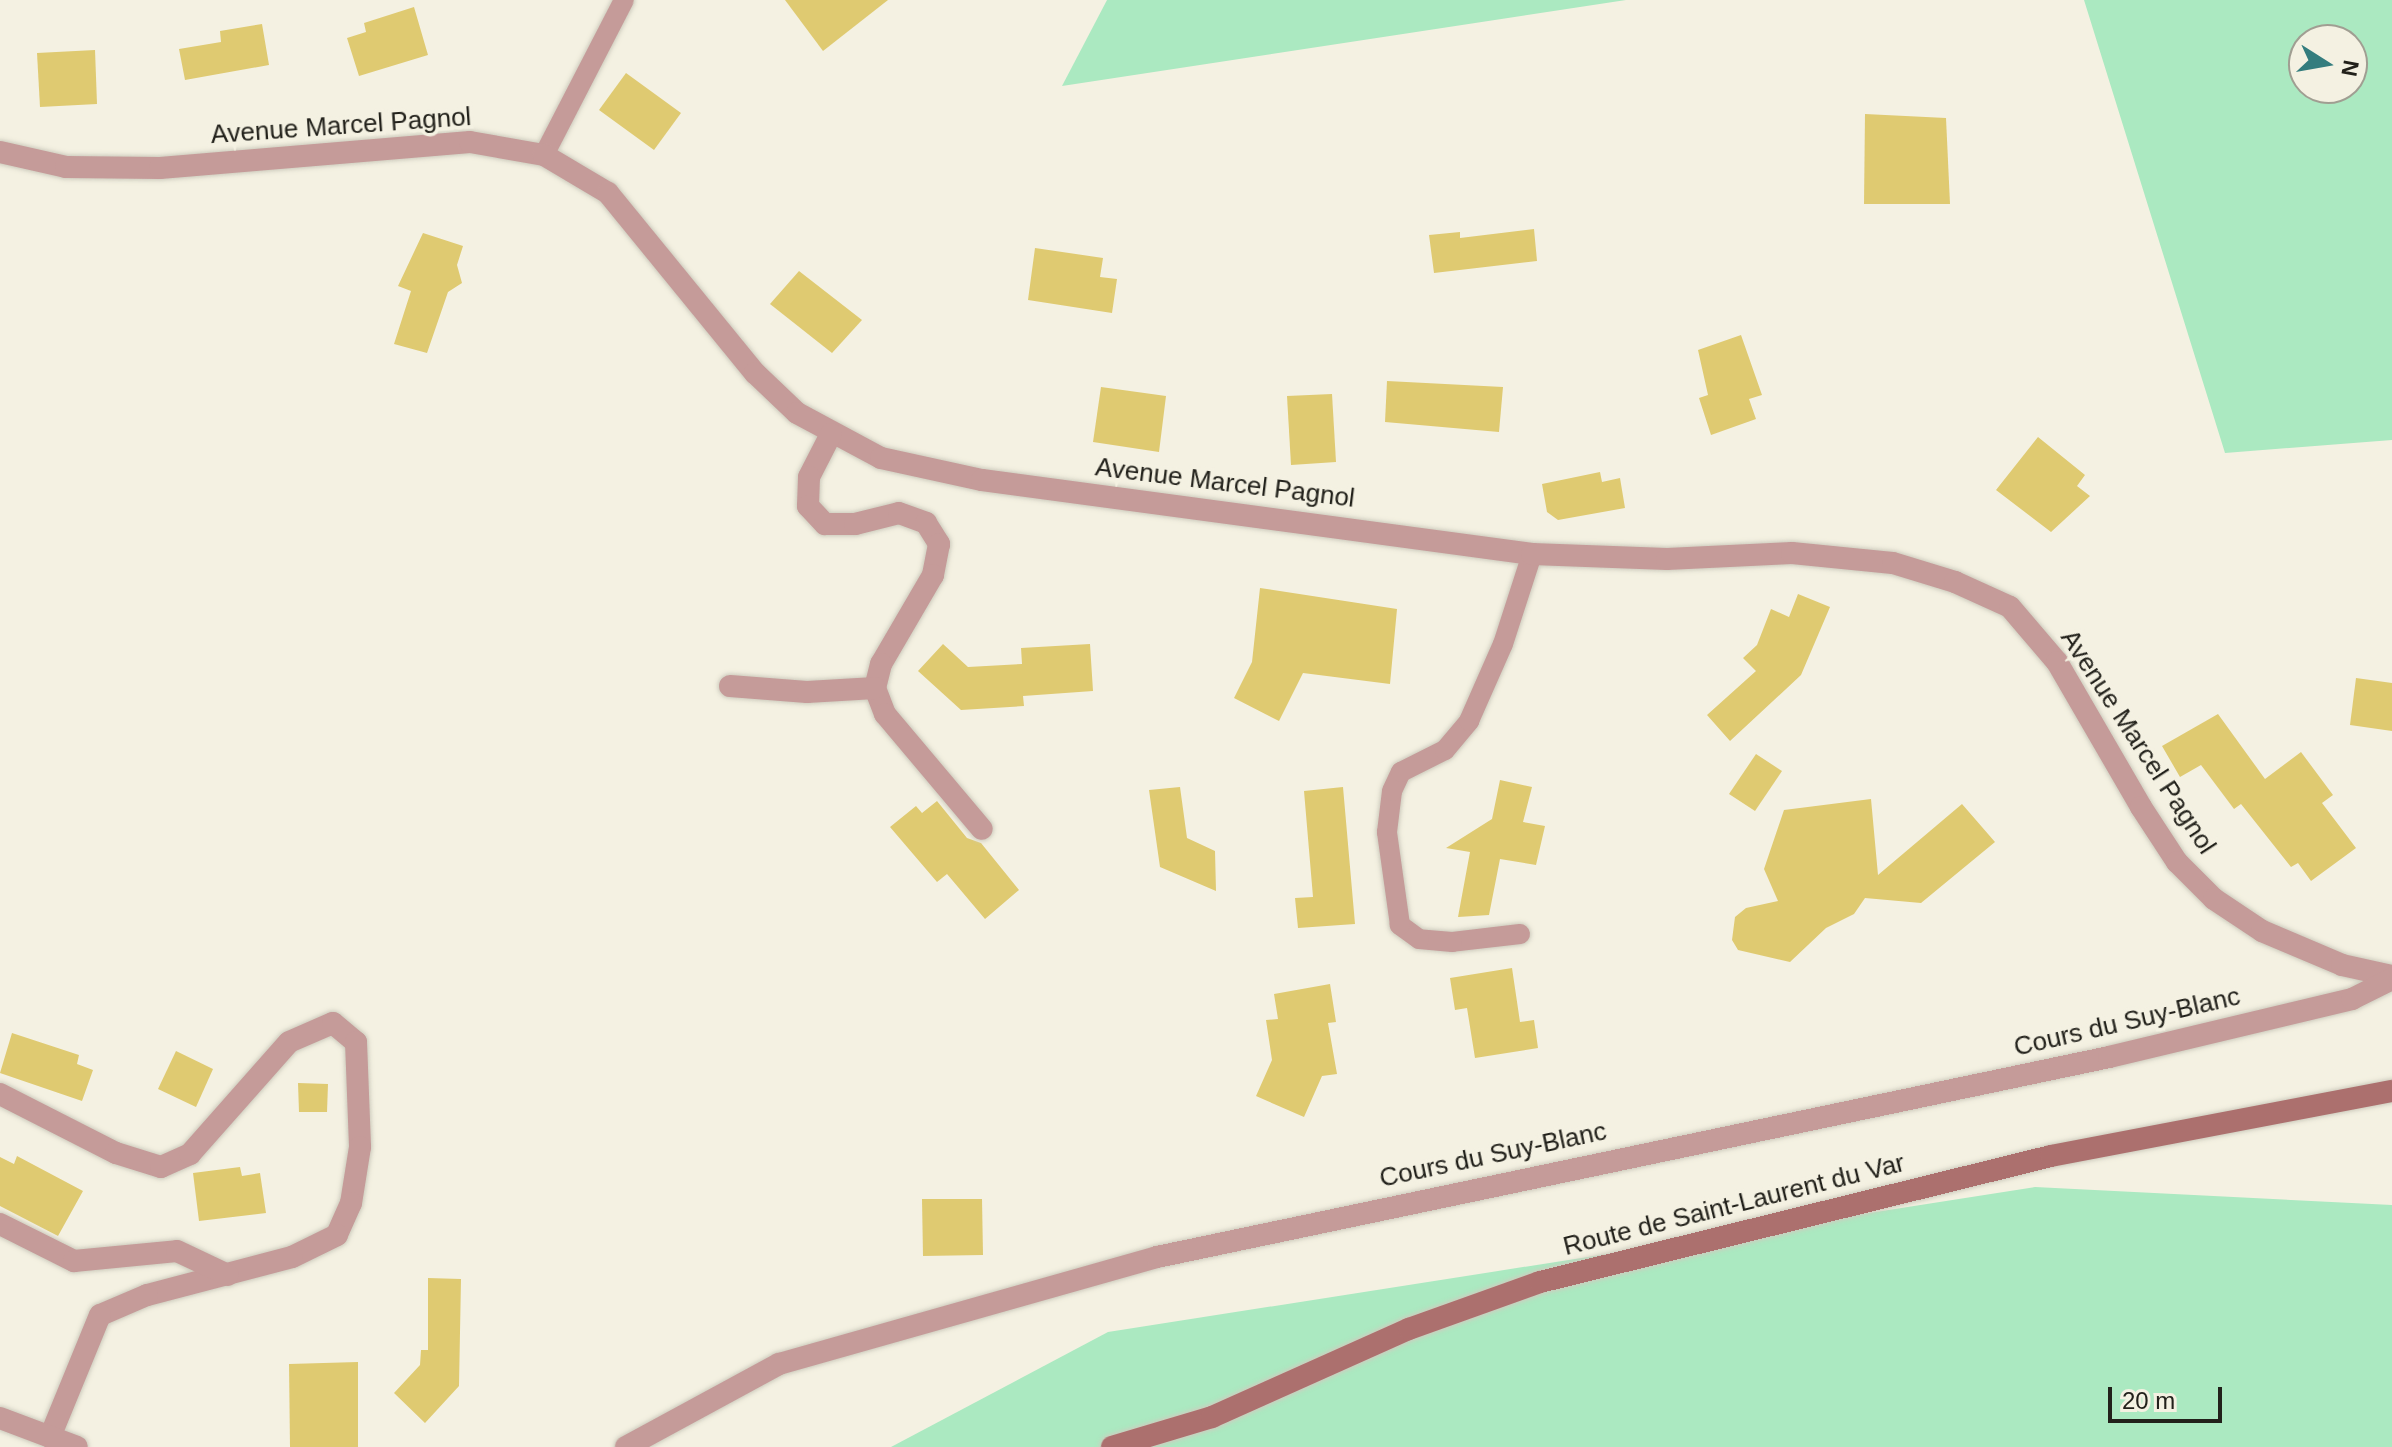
<!DOCTYPE html>
<html>
<head>
<meta charset="utf-8">
<style>
	body { margin:0 }
	#map { position:relative; width:2392px; height:1447px; overflow:hidden; background:#f4f1e2; font-family:Arial,sans-serif }
	div>[style] { position:absolute }
	.green>* { inset:0; background:#abe9c1 }
	.building>* { inset:0; background:#dfca71 }
	.roads { filter:drop-shadow(0 0 2px #ceccbe) drop-shadow(0 0 2px #ceccbe) }
	.service>* { height:20px; margin:-10px; padding:0 10px; transform-origin:10px; border-radius:10px; background:#c59b99 }
	.minor>* { height:22px; margin:-11px; padding:0 11px; transform-origin:11px; border-radius:11px; background:#c59b99 }
	.secondary>* { height:22px; margin:-11px; padding:0 11px; transform-origin:11px; border-radius:11px; background:#ac706e }
	span { translate:-50% -50%; white-space:nowrap; text-align:center; line-height:1.15; -webkit-text-stroke:7px #f4f1e2; paint-order:stroke }
	.street-label { font-size:26px; color:#22211b }
	.north { position:absolute; left:2288px; top:24px; width:80px; height:80px; box-sizing:border-box; background:#f4f1e2; border:2px solid #a09e92; border-radius:50%; rotate:101deg; font-size:22px; font-weight:700; line-height:32px; text-align:center; color:#22211b }
	.north::after { content:''; display:block; margin:auto; width:28px; height:36px; background:#347d7e; clip-path:polygon(50% 0,100% 100%,50% 72%,0 100%) }
	.scale { position:absolute; left:2108px; top:1387px; width:114px; height:36px; box-sizing:border-box; border:4px solid #22211b; border-top:0; padding-left:10px; font-size:24px; line-height:28px; white-space:nowrap; color:#22211b; -webkit-text-stroke:6px #f4f1e2; paint-order:stroke }
</style>
</head>
<body>
<div id="map">
	<div class="green">
		<i style="clip-path:polygon(1107px 0,1626px 0,1062px 86px)"></i>
		<i style="clip-path:polygon(evenodd,2084px 0,2392px 0,2392px 440px,2225px 453px,2084px 0,2304px 40px,2352px 40px,2352px 88px,2304px 88px,2304px 40px)"></i>
		<i style="clip-path:polygon(2035px 1187px,2392px 1205px,2392px 1447px,891px 1447px,1108px 1332px)"></i>
	</div>
	<div class="building">
		<i style="clip-path:polygon(785px 0,888px 0,823px 51px)"></i>
		<i style="clip-path:polygon(414px 7px,428px 55px,359px 76px,347px 38px,366px 32px,364px 23px)"></i>
		<i style="clip-path:polygon(262px 24px,269px 65px,185px 80px,179px 49px,221px 42px,220px 31px)"></i>
		<i style="clip-path:polygon(95px 50px,97px 104px,40px 107px,37px 53px)"></i>
		<i style="clip-path:polygon(626px 73px,681px 113px,654px 150px,599px 110px)"></i>
		<i style="clip-path:polygon(1865px 114px,1946px 118px,1950px 204px,1864px 204px)"></i>
		<i style="clip-path:polygon(1534px 229px,1537px 261px,1434px 273px,1429px 235px,1460px 232px,1460px 238px)"></i>
		<i style="clip-path:polygon(423px 233px,463px 246px,457px 265px,462px 283px,448px 292px,427px 353px,394px 344px,411px 291px,398px 286px)"></i>
		<i style="clip-path:polygon(1035px 248px,1103px 258px,1100px 277px,1117px 279px,1112px 313px,1028px 300px)"></i>
		<i style="clip-path:polygon(799px 271px,862px 320px,832px 353px,770px 304px)"></i>
		<i style="clip-path:polygon(1741px 335px,1762px 395px,1749px 399px,1756px 419px,1711px 435px,1699px 398px,1708px 395px,1698px 350px)"></i>
		<i style="clip-path:polygon(1387px 381px,1503px 387px,1499px 432px,1385px 422px)"></i>
		<i style="clip-path:polygon(1101px 387px,1166px 396px,1159px 452px,1093px 442px)"></i>
		<i style="clip-path:polygon(1332px 394px,1336px 462px,1291px 465px,1287px 396px)"></i>
		<i style="clip-path:polygon(2038px 437px,2085px 475px,2077px 486px,2090px 496px,2051px 532px,1996px 490px)"></i>
		<i style="clip-path:polygon(1600px 472px,1602px 482px,1620px 478px,1625px 508px,1558px 520px,1547px 512px,1542px 484px)"></i>
		<i style="clip-path:polygon(1260px 588px,1397px 609px,1390px 684px,1303px 673px,1279px 721px,1234px 698px,1252px 662px)"></i>
		<i style="clip-path:polygon(1798px 594px,1830px 607px,1801px 675px,1730px 741px,1707px 715px,1756px 671px,1743px 658px,1757px 645px,1771px 609px,1789px 617px)"></i>
		<i style="clip-path:polygon(943px 644px,968px 667px,1022px 664px,1021px 648px,1090px 644px,1093px 691px,1023px 696px,1024px 706px,961px 710px,918px 671px)"></i>
		<i style="clip-path:polygon(2356px 678px,2392px 683px,2392px 731px,2350px 725px)"></i>
		<i style="clip-path:polygon(2218px 714px,2265px 779px,2301px 752px,2333px 795px,2322px 803px,2356px 848px,2311px 881px,2298px 863px,2291px 867px,2241px 804px,2234px 809px,2201px 765px,2180px 777px,2162px 746px)"></i>
		<i style="clip-path:polygon(1756px 754px,1782px 771px,1755px 811px,1729px 794px)"></i>
		<i style="clip-path:polygon(1500px 780px,1532px 787px,1523px 822px,1545px 826px,1536px 865px,1500px 859px,1489px 915px,1458px 917px,1470px 852px,1446px 848px,1492px 819px)"></i>
		<i style="clip-path:polygon(1180px 787px,1187px 838px,1215px 851px,1216px 891px,1160px 867px,1149px 790px)"></i>
		<i style="clip-path:polygon(1343px 787px,1355px 924px,1298px 928px,1295px 898px,1313px 897px,1304px 791px)"></i>
		<i style="clip-path:polygon(1871px 799px,1878px 875px,1962px 804px,1995px 842px,1921px 903px,1865px 898px,1854px 914px,1826px 928px,1790px 962px,1738px 950px,1732px 940px,1735px 917px,1746px 908px,1778px 901px,1764px 869px,1784px 810px)"></i>
		<i style="clip-path:polygon(937px 801px,967px 838px,981px 843px,1019px 890px,985px 919px,947px 874px,937px 882px,890px 827px,916px 806px,922px 813px)"></i>
		<i style="clip-path:polygon(1512px 968px,1520px 1022px,1534px 1020px,1538px 1048px,1475px 1058px,1467px 1008px,1455px 1010px,1450px 978px)"></i>
		<i style="clip-path:polygon(1330px 984px,1336px 1022px,1328px 1023px,1337px 1074px,1322px 1076px,1304px 1117px,1256px 1096px,1272px 1060px,1266px 1020px,1278px 1019px,1274px 994px)"></i>
		<i style="clip-path:polygon(12px 1033px,79px 1055px,77px 1064px,93px 1070px,82px 1101px,0 1073px)"></i>
		<i style="clip-path:polygon(176px 1051px,213px 1069px,196px 1107px,158px 1089px)"></i>
		<i style="clip-path:polygon(298px 1083px,328px 1084px,327px 1112px,299px 1112px)"></i>
		<i style="clip-path:polygon(17px 1156px,83px 1191px,58px 1236px,0 1206px,0 1157px,14px 1164px)"></i>
		<i style="clip-path:polygon(240px 1167px,242px 1176px,260px 1173px,266px 1213px,199px 1221px,193px 1173px)"></i>
		<i style="clip-path:polygon(922px 1199px,982px 1199px,983px 1255px,923px 1256px)"></i>
		<i style="clip-path:polygon(428px 1278px,461px 1279px,459px 1386px,425px 1423px,394px 1393px,420px 1365px,421px 1350px,428px 1350px)"></i>
		<i style="clip-path:polygon(358px 1362px,358px 1447px,290px 1447px,289px 1364px)"></i>
	</div>
	<div class="roads">
		<div class="service">
			<i style="left:544px;top:155px;width:174px;rotate:-62.7deg"></i>
			<i style="left:1520px;top:934px;width:68px;rotate:173.3deg"></i>
			<i style="left:1452px;top:942px;width:33px;rotate:-175deg"></i>
			<i style="left:1419px;top:939px;width:24px;rotate:-144deg"></i>
			<i style="left:1400px;top:925px;width:94px;rotate:-98deg"></i>
			<i style="left:1387px;top:832px;width:41px;rotate:-83deg"></i>
			<i style="left:1392px;top:791px;width:21px;rotate:-65deg"></i>
			<i style="left:1401px;top:772px;width:49px;rotate:-26.6deg"></i>
			<i style="left:1445px;top:750px;width:38px;rotate:-50deg"></i>
			<i style="left:1469px;top:721px;width:84px;rotate:-66.2deg"></i>
			<i style="left:1503px;top:644px;width:95px;rotate:-72.1deg"></i>
		</div>
		<div class="minor">
			<i style="left:0;top:152px;width:68px;rotate:12.8deg"></i>
			<i style="left:66px;top:167px;width:94px;rotate:0.6deg"></i>
			<i style="left:160px;top:168px;width:311px;rotate:-4.8deg"></i>
			<i style="left:470px;top:142px;width:75px;rotate:10deg"></i>
			<i style="left:544px;top:155px;width:74px;rotate:30.7deg"></i>
			<i style="left:608px;top:193px;width:232px;rotate:50.8deg"></i>
			<i style="left:755px;top:373px;width:58px;rotate:43.6deg"></i>
			<i style="left:797px;top:413px;width:95px;rotate:28.2deg"></i>
			<i style="left:881px;top:458px;width:103px;rotate:12.3deg"></i>
			<i style="left:982px;top:480px;width:555px;rotate:7.66deg"></i>
			<i style="left:1532px;top:554px;width:135px;rotate:2.1deg"></i>
			<i style="left:1667px;top:559px;width:125px;rotate:-2.7deg"></i>
			<i style="left:1792px;top:553px;width:101px;rotate:5.7deg"></i>
			<i style="left:1893px;top:563px;width:65px;rotate:17deg"></i>
			<i style="left:1955px;top:582px;width:60px;rotate:24.4deg"></i>
			<i style="left:2010px;top:607px;width:72px;rotate:49.5deg"></i>
			<i style="left:2057px;top:662px;width:168px;rotate:59.9deg"></i>
			<i style="left:2141px;top:807px;width:66px;rotate:56.8deg"></i>
			<i style="left:2177px;top:862px;width:52px;rotate:45deg"></i>
			<i style="left:2214px;top:899px;width:58px;rotate:33.7deg"></i>
			<i style="left:2262px;top:931px;width:87px;rotate:23deg"></i>
			<i style="left:2342px;top:965px;width:51px;rotate:12.4deg"></i>
			<i style="left:831px;top:434px;width:48px;rotate:117.1deg"></i>
			<i style="left:809px;top:477px;width:29px;rotate:92deg"></i>
			<i style="left:808px;top:506px;width:25px;rotate:47deg"></i>
			<i style="left:825px;top:524px;width:30px"></i>
			<i style="left:855px;top:524px;width:45px;rotate:-14deg"></i>
			<i style="left:899px;top:513px;width:29px;rotate:20deg"></i>
			<i style="left:926px;top:523px;width:25px;rotate:58deg"></i>
			<i style="left:939px;top:544px;width:32px;rotate:101deg"></i>
			<i style="left:933px;top:575px;width:103px;rotate:120.3deg"></i>
			<i style="left:881px;top:664px;width:25px;rotate:104deg"></i>
			<i style="left:875px;top:688px;width:28px;rotate:69deg"></i>
			<i style="left:885px;top:714px;width:150px;rotate:49.9deg"></i>
			<i style="left:730px;top:686px;width:77px;rotate:4.5deg"></i>
			<i style="left:807px;top:692px;width:68px;rotate:-3.4deg"></i>
			<i style="left:0;top:1094px;width:130px;rotate:27deg"></i>
			<i style="left:116px;top:1153px;width:47px;rotate:17.3deg"></i>
			<i style="left:161px;top:1167px;width:32px;rotate:-24deg"></i>
			<i style="left:190px;top:1154px;width:149px;rotate:-48.5deg"></i>
			<i style="left:289px;top:1042px;width:48px;rotate:-23.4deg"></i>
			<i style="left:333px;top:1023px;width:30px;rotate:40deg"></i>
			<i style="left:356px;top:1042px;width:105px;rotate:87.8deg"></i>
			<i style="left:360px;top:1147px;width:57px;rotate:99.1deg"></i>
			<i style="left:351px;top:1203px;width:35px;rotate:114deg"></i>
			<i style="left:337px;top:1235px;width:50px;rotate:153.9deg"></i>
			<i style="left:292px;top:1257px;width:150px;rotate:165.3deg"></i>
			<i style="left:147px;top:1295px;width:51px;rotate:156.9deg"></i>
			<i style="left:100px;top:1315px;width:132px;rotate:112.3deg"></i>
			<i style="left:0;top:1224px;width:83px;rotate:26.6deg"></i>
			<i style="left:74px;top:1261px;width:103px;rotate:-5.5deg"></i>
			<i style="left:177px;top:1251px;width:56px;rotate:25.2deg"></i>
			<i style="left:0;top:1418px;width:82px;rotate:20.6deg"></i>
			<i style="left:626px;top:1447px;width:174px;rotate:-28.5deg"></i>
			<i style="left:779px;top:1364px;width:393px;rotate:-15.8deg"></i>
			<i style="left:1157px;top:1257px;width:973px;rotate:-11.86deg"></i>
			<i style="left:2109px;top:1057px;width:250px;rotate:-13.4deg"></i>
			<i style="left:2352px;top:999px;width:45px;rotate:-26.6deg"></i>
		</div>
		<div class="secondary">
			<i style="left:1112px;top:1447px;width:104px;rotate:-16.7deg"></i>
			<i style="left:1212px;top:1417px;width:216px;rotate:-24.1deg"></i>
			<i style="left:1409px;top:1329px;width:139px;rotate:-19.7deg"></i>
			<i style="left:1540px;top:1282px;width:526px;rotate:-13.85deg"></i>
			<i style="left:2051px;top:1156px;width:347px;rotate:-10.8deg"></i>
		</div>
	</div>
	<div class="street-label">
		<span style="left:341px;top:126px;rotate:-4deg">Avenue Marcel Pagnol</span>
		<span style="left:1225px;top:483px;rotate:7deg">Avenue Marcel Pagnol</span>
		<span style="left:2138px;top:742px;rotate:57deg">Avenue Marcel Pagnol</span>
		<span style="left:2127px;top:1022px;rotate:-13deg">Cours du Suy-Blanc</span>
		<span style="left:1493px;top:1155px;rotate:-12deg">Cours du Suy-Blanc</span>
		<span style="left:1734px;top:1205px;rotate:-14deg">Route de Saint-Laurent du Var</span>
	</div>
	<div class="north">N</div>
	<div class="scale">20 m</div>
</div>
</body>
</html>
